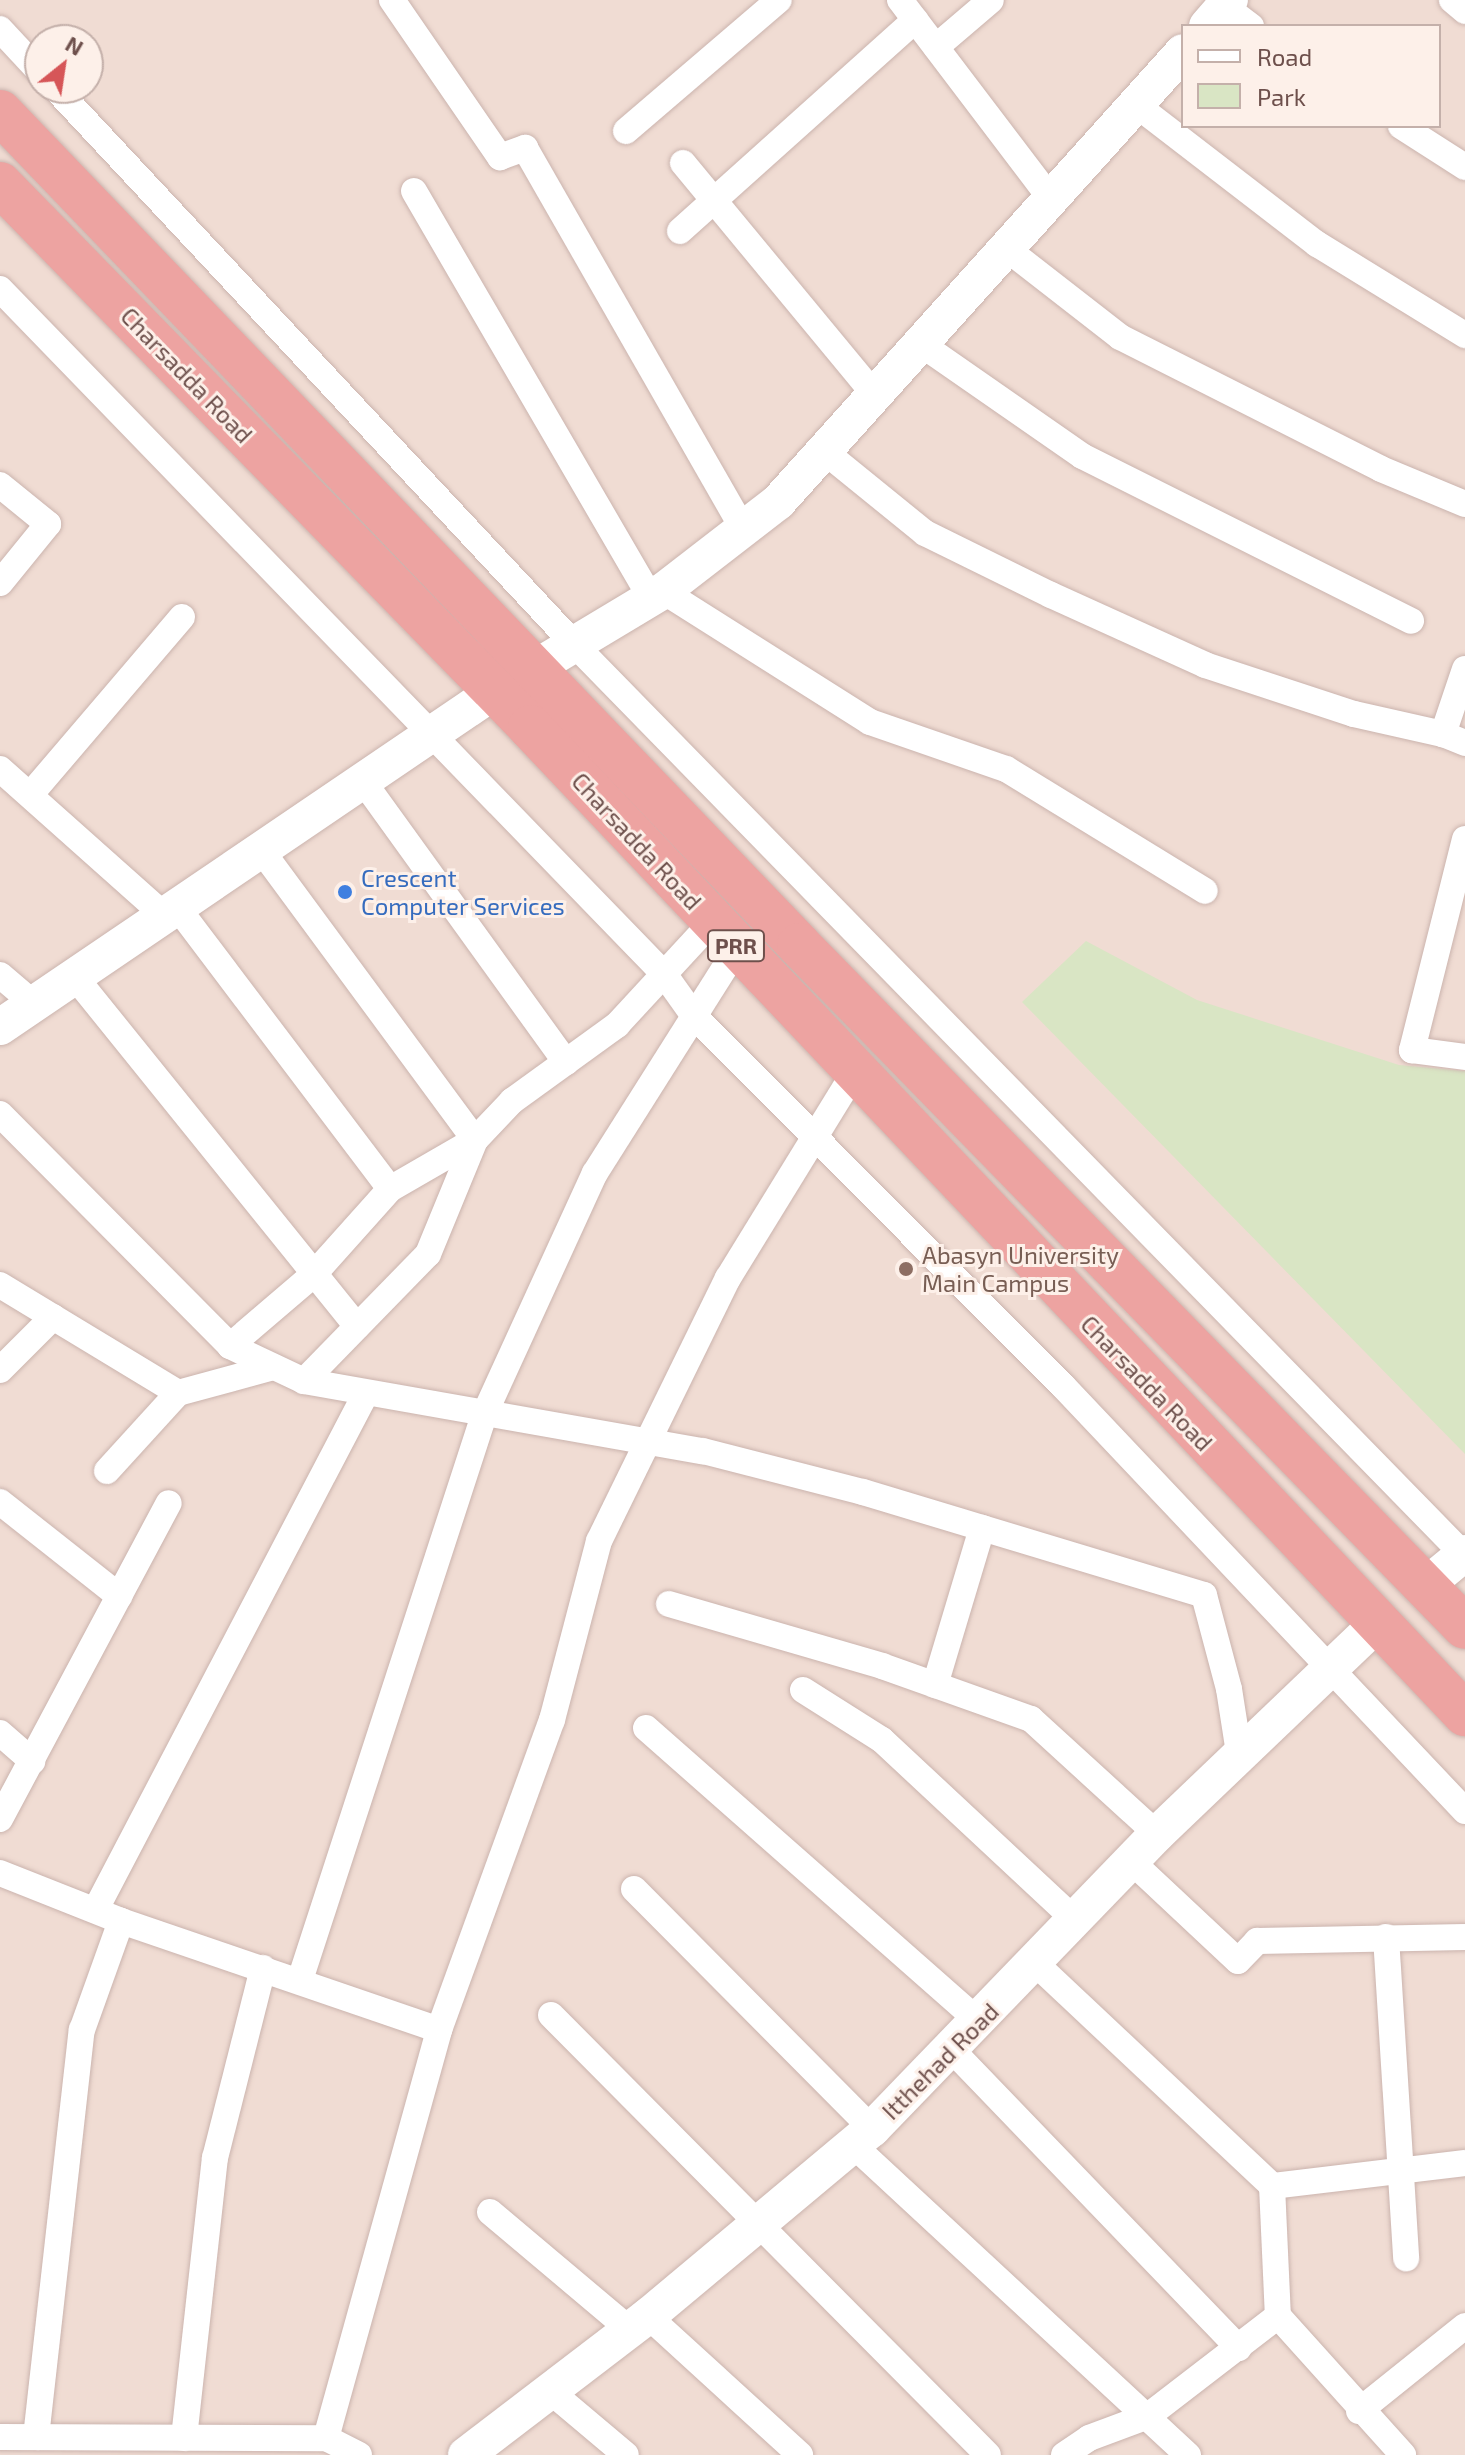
<!DOCTYPE html>
<html>
<head>
<meta charset="utf-8">
<style>
	body { margin:0 }
	#map { position:relative; width:1465px; height:2455px; overflow:hidden; background:#f9ece4; font-family:"Exo 2",sans-serif }
	div>[style] { position:absolute }
	.residential>* { inset:0; background:#f0dcd3 }
	.green>* { inset:0; background:#d9e5c4 }
	.roads { filter:drop-shadow(0 0 2px #cbb4ae) drop-shadow(0 0 2px #cbb4ae) }
	.street>* { height:26px; margin:-13px; padding:0 13px; transform-origin:13px; border-radius:13px; background:#fff }
	.secondary>* { height:36px; margin:-18px; padding:0 18px; transform-origin:18px; border-radius:18px; background:#fff }
	.highway>* { height:44px; margin:-22px; padding:0 22px; transform-origin:22px; border-radius:22px; background:#eda3a1 }
	.dots>* { width:22px; height:22px; translate:-50% -50%; box-sizing:border-box; border:4px solid #fdf0e9; border-radius:50% }
	span { translate:-50% -50%; white-space:nowrap; text-align:center; line-height:1.15; -webkit-text-stroke:6px #fdf0e9; paint-order:stroke }
	.shield-label span { padding:2px 6px; background:#fdf0e9; border:2px solid; border-radius:6px; -webkit-text-stroke-width:0 }
	.shield-label { font-size:22px; color:#6e504c; font-weight:700 }
	.street-label { font-size:24px; color:#6e504c }
	.shop-label { font-size:24px; color:#366cbe }
	.left { translate:0 -50%; text-align:left }
	.education-label { font-size:24px; color:#785e54 }
	.legend { position:absolute; left:1181px; top:24px; width:260px; height:104px; box-sizing:border-box; background:#fdf0e9; border:2px solid #c4b0aa; margin:0; padding:10px 14px; list-style:none; font-size:24px; color:#6e504c }
	.legend li { display:flex; align-items:center; gap:16px; height:40px }
	.legend b { width:40px; border:2px solid #c4b0aa }
	.north { position:absolute; left:24px; top:24px; width:80px; height:80px; box-sizing:border-box; background:#fdf0e9; border:2px solid #c4b0aa; border-radius:50%; rotate:30deg; font-size:22px; font-weight:700; line-height:32px; text-align:center; color:#6e504c }
	.north::after { content:''; display:block; margin:auto; width:28px; height:36px; background:#d65658; clip-path:polygon(50% 0,100% 100%,50% 72%,0 100%) }
</style>
</head>
<body>
<div id="map">
	<div class="residential">
		<i style="clip-path:polygon(evenodd,0 0,1465px 0,1465px 2455px,0 2455px,0 0,1183px 26px,1439px 26px,1439px 126px,1183px 126px,1183px 26px,0 0,40px 40px,88px 40px,88px 88px,40px 88px,40px 40px)"></i>
	</div>
	<div class="green">
		<i style="clip-path:polygon(1086px 941px,1197px 1000px,1399px 1065px,1465px 1071px,1465px 1454px,1022px 1002px)"></i>
	</div>
	<div class="roads">
		<div class="street">
			<i style="left:392px;top:0;width:191px;rotate:55.5deg"></i>
			<i style="left:500px;top:157px;width:27px;rotate:-20deg"></i>
			<i style="left:525px;top:148px;width:439px;rotate:60.2deg"></i>
			<i style="left:900px;top:0;width:250px;rotate:52.8deg"></i>
			<i style="left:1452px;top:0;width:17px;rotate:40deg"></i>
			<i style="left:1224px;top:6px;width:34px;rotate:37deg"></i>
			<i style="left:0;top:29px;width:59px;rotate:47.1deg"></i>
			<i style="left:936px;top:47px;width:72px;rotate:-40.5deg"></i>
			<i style="left:55px;top:88px;width:762px;rotate:46.97deg"></i>
			<i style="left:575px;top:645px;width:1274px;rotate:45.67deg"></i>
			<i style="left:1135px;top:104px;width:230px;rotate:37.6deg"></i>
			<i style="left:1317px;top:244px;width:174px;rotate:31.6deg"></i>
			<i style="left:1401px;top:126px;width:76px;rotate:32.6deg"></i>
			<i style="left:626px;top:131px;width:201px;rotate:-40.6deg"></i>
			<i style="left:683px;top:163px;width:301px;rotate:50.4deg"></i>
			<i style="left:414px;top:191px;width:472px;rotate:59.8deg"></i>
			<i style="left:680px;top:231px;width:316px;rotate:-41.9deg"></i>
			<i style="left:1007px;top:249px;width:143px;rotate:37.9deg"></i>
			<i style="left:1120px;top:337px;width:292px;rotate:26.8deg"></i>
			<i style="left:1381px;top:469px;width:91px;rotate:22.6deg"></i>
			<i style="left:0;top:289px;width:954px;rotate:45.89deg"></i>
			<i style="left:664px;top:974px;width:52px;rotate:54.5deg"></i>
			<i style="left:694px;top:1016px;width:523px;rotate:45.08deg"></i>
			<i style="left:1063px;top:1386px;width:585px;rotate:46.59deg"></i>
			<i style="left:921px;top:344px;width:196px;rotate:34.8deg"></i>
			<i style="left:1082px;top:456px;width:368px;rotate:26.6deg"></i>
			<i style="left:824px;top:451px;width:130px;rotate:39.1deg"></i>
			<i style="left:925px;top:533px;width:140px;rotate:26.2deg"></i>
			<i style="left:1051px;top:595px;width:169px;rotate:24.4deg"></i>
			<i style="left:1205px;top:665px;width:157px;rotate:18.2deg"></i>
			<i style="left:1354px;top:714px;width:91px;rotate:12.7deg"></i>
			<i style="left:0;top:485px;width:62px;rotate:39.1deg"></i>
			<i style="left:48px;top:524px;width:76px;rotate:129.1deg"></i>
			<i style="left:663px;top:591px;width:245px;rotate:32.3deg"></i>
			<i style="left:870px;top:722px;width:144px;rotate:19.1deg"></i>
			<i style="left:1006px;top:769px;width:233px;rotate:31.5deg"></i>
			<i style="left:1465px;top:669px;width:69px;rotate:108.7deg"></i>
			<i style="left:1443px;top:734px;width:24px;rotate:22deg"></i>
			<i style="left:0;top:769px;width:218px;rotate:41.7deg"></i>
			<i style="left:363px;top:781px;width:347px;rotate:54.2deg"></i>
			<i style="left:30px;top:795px;width:234px;rotate:-49.5deg"></i>
			<i style="left:1465px;top:839px;width:218px;rotate:104.1deg"></i>
			<i style="left:1412px;top:1050px;width:53px;rotate:7.5deg"></i>
			<i style="left:177px;top:907px;width:353px;rotate:52.9deg"></i>
			<i style="left:390px;top:1189px;width:98px;rotate:-30deg"></i>
			<i style="left:475px;top:1140px;width:360px;rotate:-126.4deg"></i>
			<i style="left:0;top:975px;width:45px;rotate:40.5deg"></i>
			<i style="left:75px;top:977px;width:449px;rotate:51.1deg"></i>
			<i style="left:0;top:1114px;width:327px;rotate:45.2deg"></i>
			<i style="left:230px;top:1346px;width:111px;rotate:-40.6deg"></i>
			<i style="left:314px;top:1274px;width:114px;rotate:-48.2deg"></i>
			<i style="left:0;top:1285px;width:208px;rotate:31.2deg"></i>
			<i style="left:178px;top:1393px;width:99px;rotate:-15.2deg"></i>
			<i style="left:230px;top:1346px;width:82px;rotate:25.3deg"></i>
			<i style="left:304px;top:1381px;width:405px;rotate:10deg"></i>
			<i style="left:703px;top:1451px;width:165px;rotate:14.4deg"></i>
			<i style="left:863px;top:1492px;width:356px;rotate:16.8deg"></i>
			<i style="left:1204px;top:1595px;width:97px;rotate:75.1deg"></i>
			<i style="left:1229px;top:1689px;width:65px;rotate:81.1deg"></i>
			<i style="left:0;top:1370px;width:75px;rotate:-45deg"></i>
			<i style="left:304px;top:1381px;width:177px;rotate:-45.7deg"></i>
			<i style="left:428px;top:1254px;width:123px;rotate:-67.6deg"></i>
			<i style="left:475px;top:1140px;width:54px;rotate:-46.5deg"></i>
			<i style="left:512px;top:1101px;width:130px;rotate:-35.9deg"></i>
			<i style="left:617px;top:1025px;width:142px;rotate:-47.3deg"></i>
			<i style="left:107px;top:1471px;width:105px;rotate:-47.7deg"></i>
			<i style="left:0;top:1502px;width:152px;rotate:38.3deg"></i>
			<i style="left:669px;top:1604px;width:222px;rotate:16.2deg"></i>
			<i style="left:882px;top:1666px;width:158px;rotate:19.6deg"></i>
			<i style="left:1031px;top:1719px;width:171px;rotate:42.4deg"></i>
			<i style="left:935px;top:1685px;width:164px;rotate:-73.3deg"></i>
			<i style="left:803px;top:1690px;width:93px;rotate:32.3deg"></i>
			<i style="left:882px;top:1740px;width:265px;rotate:43deg"></i>
			<i style="left:646px;top:1728px;width:445px;rotate:41.4deg"></i>
			<i style="left:0;top:1733px;width:43px;rotate:41.2deg"></i>
			<i style="left:0;top:1819px;width:358px;rotate:-61.9deg"></i>
			<i style="left:1131px;top:1861px;width:146px;rotate:43.1deg"></i>
			<i style="left:1238px;top:1961px;width:28px;rotate:-46deg"></i>
			<i style="left:1257px;top:1941px;width:208px;rotate:-1.1deg"></i>
			<i style="left:0;top:1873px;width:130px;rotate:21.6deg"></i>
			<i style="left:121px;top:1921px;width:336px;rotate:18.9deg"></i>
			<i style="left:634px;top:1889px;width:338px;rotate:45.2deg"></i>
			<i style="left:97px;top:1907px;width:580px;rotate:-62.37deg"></i>
			<i style="left:1386px;top:1937px;width:322px;rotate:86.4deg"></i>
			<i style="left:1036px;top:1964px;width:324px;rotate:43.2deg"></i>
			<i style="left:1272px;top:2186px;width:194px;rotate:-6.8deg"></i>
			<i style="left:300px;top:1980px;width:594px;rotate:-71.96deg"></i>
			<i style="left:484px;top:1415px;width:266px;rotate:-65.4deg"></i>
			<i style="left:595px;top:1173px;width:266px;rotate:-57.7deg"></i>
			<i style="left:551px;top:2015px;width:620px;rotate:45.2deg"></i>
			<i style="left:951px;top:2049px;width:415px;rotate:46.1deg"></i>
			<i style="left:852px;top:2144px;width:458px;rotate:42.8deg"></i>
			<i style="left:1272px;top:2186px;width:130px;rotate:87.4deg"></i>
			<i style="left:1278px;top:2316px;width:187px;rotate:48deg"></i>
			<i style="left:490px;top:2212px;width:182px;rotate:40.1deg"></i>
			<i style="left:648px;top:2316px;width:206px;rotate:42.4deg"></i>
			<i style="left:550px;top:2391px;width:99px;rotate:40.1deg"></i>
			<i style="left:1359px;top:2411px;width:136px;rotate:-38.7deg"></i>
			<i style="left:0;top:2437px;width:326px;rotate:0.2deg"></i>
			<i style="left:326px;top:2438px;width:37px;rotate:27deg"></i>
			<i style="left:36px;top:2437px;width:410px;rotate:-83.6deg"></i>
			<i style="left:82px;top:2030px;width:116px;rotate:-70.3deg"></i>
			<i style="left:184px;top:2438px;width:282px;rotate:-83.7deg"></i>
			<i style="left:215px;top:2158px;width:196px;rotate:-75.8deg"></i>
			<i style="left:326px;top:2438px;width:423px;rotate:-74.5deg"></i>
			<i style="left:439px;top:2030px;width:330px;rotate:-70deg"></i>
			<i style="left:552px;top:1720px;width:185px;rotate:-75.3deg"></i>
			<i style="left:599px;top:1541px;width:293px;rotate:-63.9deg"></i>
			<i style="left:728px;top:1278px;width:241px;rotate:-58.4deg"></i>
			<i style="left:1064px;top:2455px;width:30px;rotate:-34deg"></i>
			<i style="left:1089px;top:2438px;width:63px;rotate:-20.4deg"></i>
			<i style="left:1148px;top:2416px;width:164px;rotate:-37.6deg"></i>
		</div>
		<div class="secondary">
			<i style="left:1207px;top:26px;width:35px;rotate:-49deg"></i>
			<i style="left:533px;top:669px;width:152px;rotate:-31deg"></i>
			<i style="left:663px;top:591px;width:145px;rotate:-37.7deg"></i>
			<i style="left:778px;top:502px;width:605px;rotate:-48.01deg"></i>
			<i style="left:0;top:1027px;width:598px;rotate:-34.17deg"></i>
			<i style="left:1425px;top:1586px;width:52px;rotate:-39.5deg"></i>
			<i style="left:466px;top:2455px;width:229px;rotate:-37.4deg"></i>
			<i style="left:648px;top:2316px;width:292px;rotate:-39.9deg"></i>
			<i style="left:872px;top:2129px;width:410px;rotate:-46deg"></i>
			<i style="left:1157px;top:1834px;width:304px;rotate:-43.7deg"></i>
		</div>
		<div class="highway">
			<i style="left:0;top:112px;width:1154px;rotate:46.19deg"></i>
			<i style="left:799px;top:945px;width:953px;rotate:45.68deg"></i>
			<i style="left:0;top:184px;width:759px;rotate:45.69deg"></i>
			<i style="left:530px;top:727px;width:1360px;rotate:46.55deg"></i>
		</div>
	</div>
	<div class="dots">
		<i style="left:345px;top:892px;background:#3f7fe0"></i>
		<i style="left:906px;top:1269px;background:#8d6e63"></i>
	</div>
	<div class="shield-label">
		<span style="left:736px;top:946px">PRR</span>
	</div>
	<div class="street-label">
		<span style="left:187px;top:375px;rotate:46deg">Charsadda Road</span>
		<span style="left:637px;top:841px;rotate:47deg">Charsadda Road</span>
		<span style="left:1147px;top:1383px;rotate:46deg">Charsadda Road</span>
		<span style="left:940px;top:2061px;rotate:-45deg">Itthehad Road</span>
	</div>
	<div class="shop-label">
		<span class="left" style="left:361px;top:892px">Crescent<br>Computer Services</span>
	</div>
	<div class="education-label">
		<span class="left" style="left:922px;top:1269px">Abasyn University<br>Main Campus</span>
	</div>
	<ul class="legend">
	<li><b style="height:10px;background:#fff"></b>Road</li>
	<li><b style="height:22px;background:#d9e5c4"></b>Park</li>
	</ul>
	<div class="north">N</div>
</div>
</body>
</html>
